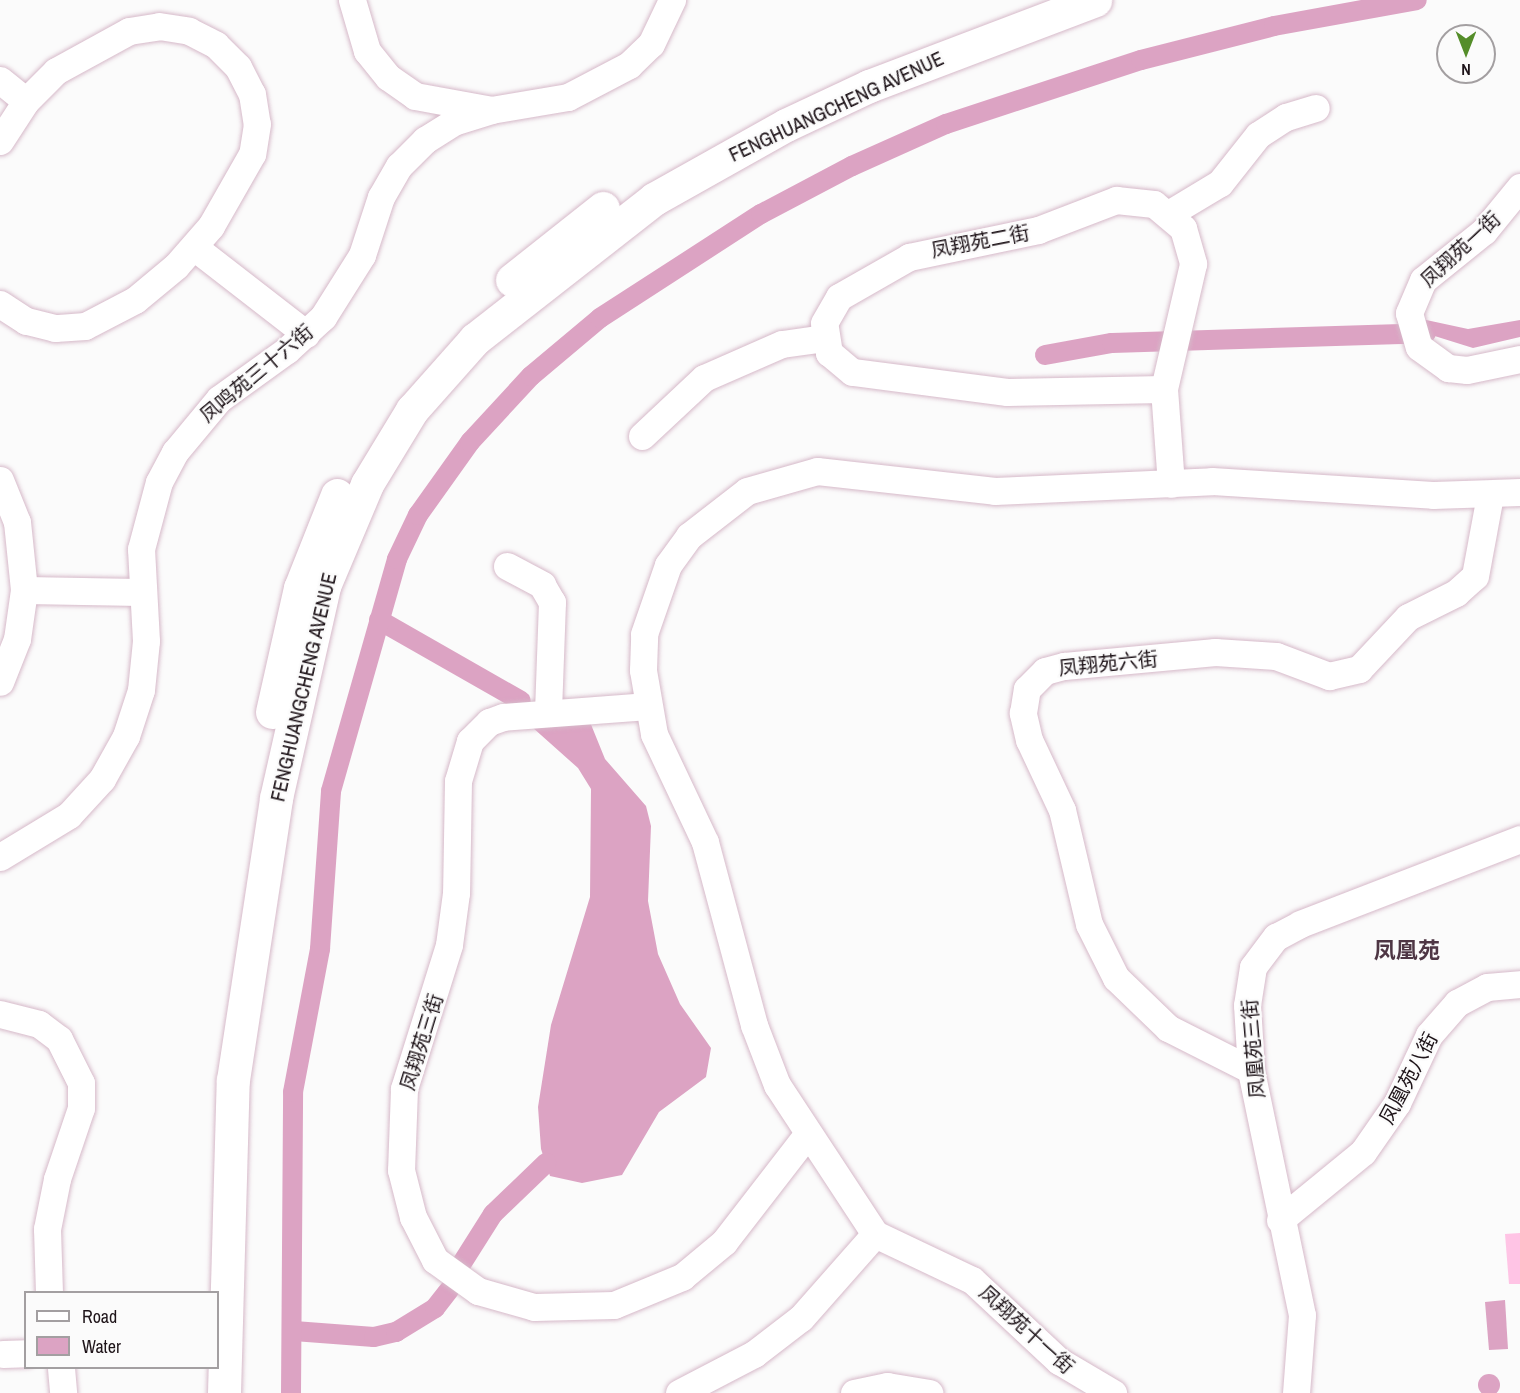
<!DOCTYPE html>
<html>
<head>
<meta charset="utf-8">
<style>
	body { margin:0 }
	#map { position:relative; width:1520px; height:1393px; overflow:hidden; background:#fbfbfb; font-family:"Archivo Narrow","Noto Sans SC",sans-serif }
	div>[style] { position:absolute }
	.water>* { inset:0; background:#dca3c3 }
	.round { border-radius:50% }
	.canal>* { height:20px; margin:-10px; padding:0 10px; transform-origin:10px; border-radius:10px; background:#dca3c3 }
	.building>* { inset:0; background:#ffc4e5 }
	.roads { filter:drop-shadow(0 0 2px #d6b9c9) drop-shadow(0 0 2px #d6b9c9) }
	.minor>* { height:27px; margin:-13.5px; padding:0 13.5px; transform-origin:13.5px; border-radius:13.5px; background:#fff }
	.major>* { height:33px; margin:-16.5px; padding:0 16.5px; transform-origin:16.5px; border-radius:16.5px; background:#fff }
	span { translate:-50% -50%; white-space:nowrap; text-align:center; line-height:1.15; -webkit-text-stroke:4.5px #fbfbfb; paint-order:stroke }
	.street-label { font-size:20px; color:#1e1419 }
	.quarter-label { font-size:22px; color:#4e3644; font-weight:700 }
	.legend { position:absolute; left:24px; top:1291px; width:195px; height:78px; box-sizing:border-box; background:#fbfbfb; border:2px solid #a39fa1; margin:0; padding:8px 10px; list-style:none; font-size:18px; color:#1e1419 }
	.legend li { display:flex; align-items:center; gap:12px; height:30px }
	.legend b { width:30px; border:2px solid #a39fa1 }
	.north { position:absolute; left:1436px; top:24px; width:60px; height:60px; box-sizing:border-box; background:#fbfbfb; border:2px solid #a39fa1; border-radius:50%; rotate:180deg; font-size:16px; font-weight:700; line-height:24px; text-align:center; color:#1e1419 }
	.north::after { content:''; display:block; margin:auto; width:21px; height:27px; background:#548d29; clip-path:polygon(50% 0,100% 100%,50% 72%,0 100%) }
</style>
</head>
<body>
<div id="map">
	<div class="water">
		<i style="clip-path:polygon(1417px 318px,1468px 329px,1520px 320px,1520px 337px,1473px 348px,1425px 333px)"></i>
		<i style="clip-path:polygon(590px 722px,605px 759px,646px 806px,651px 826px,648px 901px,658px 954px,680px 1004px,711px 1048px,706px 1077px,659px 1112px,622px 1175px,582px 1183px,550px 1176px,541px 1149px,538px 1107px,551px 1025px,590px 897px,591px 789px,578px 768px,532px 727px)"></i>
		<i style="clip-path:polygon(1505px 1300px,1508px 1349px,1489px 1350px,1485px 1302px)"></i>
		<i class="round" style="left:1478px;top:1374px;width:22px;height:22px"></i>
	</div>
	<div class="canal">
		<i style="left:1045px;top:355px;width:68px;rotate:-10.2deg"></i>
		<i style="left:1112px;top:343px;width:314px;rotate:-1.8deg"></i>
		<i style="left:379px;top:620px;width:163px;rotate:29.7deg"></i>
		<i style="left:462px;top:1263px;width:58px;rotate:-57.7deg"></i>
		<i style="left:493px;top:1214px;width:74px;rotate:-43.9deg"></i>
		<i style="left:294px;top:1331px;width:80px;rotate:4.3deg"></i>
		<i style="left:374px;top:1337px;width:23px;rotate:-13deg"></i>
		<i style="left:396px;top:1332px;width:46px;rotate:-31.6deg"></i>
		<i style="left:435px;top:1308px;width:23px;rotate:-52deg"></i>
		<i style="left:291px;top:1393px;width:301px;rotate:-89.6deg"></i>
		<i style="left:293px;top:1092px;width:146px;rotate:-79.3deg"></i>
		<i style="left:320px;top:949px;width:158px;rotate:-86deg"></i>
		<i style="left:331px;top:791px;width:241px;rotate:-74.1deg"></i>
		<i style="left:397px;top:559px;width:49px;rotate:-64.5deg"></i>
		<i style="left:418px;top:515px;width:90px;rotate:-54.5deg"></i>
		<i style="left:470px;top:442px;width:90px;rotate:-47.3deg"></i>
		<i style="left:531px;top:376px;width:90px;rotate:-40deg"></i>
		<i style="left:600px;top:318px;width:192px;rotate:-32.9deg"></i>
		<i style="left:761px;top:214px;width:103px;rotate:-27.8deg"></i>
		<i style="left:852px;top:166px;width:103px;rotate:-24.1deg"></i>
		<i style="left:946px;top:124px;width:205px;rotate:-18.2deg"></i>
		<i style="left:1141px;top:60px;width:137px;rotate:-14.3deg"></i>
		<i style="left:1274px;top:26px;width:145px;rotate:-10.3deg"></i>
	</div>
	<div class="building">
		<i style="clip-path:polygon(1520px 1233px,1520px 1284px,1509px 1284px,1505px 1234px)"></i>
	</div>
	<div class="roads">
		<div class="minor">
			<i style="left:352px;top:0;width:53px;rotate:73.6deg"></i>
			<i style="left:367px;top:51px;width:33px;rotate:51deg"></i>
			<i style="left:388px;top:77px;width:33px;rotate:35deg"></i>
			<i style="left:415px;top:96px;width:77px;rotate:10.4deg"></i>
			<i style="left:491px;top:110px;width:78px;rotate:-9.6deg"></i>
			<i style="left:568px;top:97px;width:69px;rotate:-27.7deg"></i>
			<i style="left:629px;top:65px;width:30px;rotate:-44deg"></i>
			<i style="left:651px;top:44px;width:49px;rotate:-64.5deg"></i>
			<i style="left:0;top:80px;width:33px;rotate:39deg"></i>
			<i style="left:0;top:141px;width:48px;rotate:-57deg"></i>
			<i style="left:26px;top:101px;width:42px;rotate:-45deg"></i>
			<i style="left:56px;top:71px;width:83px;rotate:-28.7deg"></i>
			<i style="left:129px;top:31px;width:30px;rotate:-9deg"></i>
			<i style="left:159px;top:26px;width:30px;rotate:9deg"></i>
			<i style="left:189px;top:31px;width:30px;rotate:27deg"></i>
			<i style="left:216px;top:45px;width:31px;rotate:45deg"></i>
			<i style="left:238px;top:67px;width:30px;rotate:63deg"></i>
			<i style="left:252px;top:94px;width:30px;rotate:81deg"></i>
			<i style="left:257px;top:124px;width:30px;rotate:99deg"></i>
			<i style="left:252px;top:154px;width:83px;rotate:119.7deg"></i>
			<i style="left:211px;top:226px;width:53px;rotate:131.2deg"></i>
			<i style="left:176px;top:266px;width:53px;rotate:140.3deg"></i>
			<i style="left:135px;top:300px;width:56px;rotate:152.5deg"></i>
			<i style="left:85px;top:326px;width:30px;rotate:176deg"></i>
			<i style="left:55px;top:328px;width:30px;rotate:-166deg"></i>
			<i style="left:26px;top:321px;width:31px;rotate:-147deg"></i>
			<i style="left:1520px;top:187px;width:57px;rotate:129.3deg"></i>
			<i style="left:1484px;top:231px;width:78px;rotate:141.2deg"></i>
			<i style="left:1423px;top:280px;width:36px;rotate:113deg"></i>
			<i style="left:1409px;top:313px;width:35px;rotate:74deg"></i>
			<i style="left:1419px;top:347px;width:36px;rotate:36deg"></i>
			<i style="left:1448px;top:368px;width:19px;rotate:6deg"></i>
			<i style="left:1467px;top:370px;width:54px;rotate:-11.7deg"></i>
			<i style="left:1170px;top:213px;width:58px;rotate:-31deg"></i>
			<i style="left:1220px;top:183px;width:61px;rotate:-51.6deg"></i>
			<i style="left:1258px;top:135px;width:33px;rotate:-33deg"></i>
			<i style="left:1286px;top:117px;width:31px;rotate:-17deg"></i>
			<i style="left:194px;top:247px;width:142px;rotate:37.8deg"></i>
			<i style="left:1164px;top:389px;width:157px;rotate:178.9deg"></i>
			<i style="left:1007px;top:392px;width:156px;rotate:-172.6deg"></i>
			<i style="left:852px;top:372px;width:30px;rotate:-140deg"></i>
			<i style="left:829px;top:353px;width:30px;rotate:-99deg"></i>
			<i style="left:824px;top:323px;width:30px;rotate:-60deg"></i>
			<i style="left:839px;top:297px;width:81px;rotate:-29.7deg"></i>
			<i style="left:909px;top:257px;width:132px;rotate:-11.8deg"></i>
			<i style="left:1038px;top:230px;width:84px;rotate:-21deg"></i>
			<i style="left:1116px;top:200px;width:38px;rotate:6deg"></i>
			<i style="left:1154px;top:204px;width:38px;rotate:40deg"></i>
			<i style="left:1183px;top:228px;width:37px;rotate:74deg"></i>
			<i style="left:1193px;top:264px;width:128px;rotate:103.1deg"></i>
			<i style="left:1164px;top:389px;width:95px;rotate:85.8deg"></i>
			<i style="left:642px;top:436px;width:85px;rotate:-43.1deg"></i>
			<i style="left:704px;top:378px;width:85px;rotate:-23.6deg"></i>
			<i style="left:782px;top:344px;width:42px;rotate:-8.1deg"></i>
			<i style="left:0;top:480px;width:45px;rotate:68deg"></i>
			<i style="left:17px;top:522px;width:68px;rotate:84.1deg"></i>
			<i style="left:24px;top:590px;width:49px;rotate:98.1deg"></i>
			<i style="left:17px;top:639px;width:46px;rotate:111.6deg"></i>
			<i style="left:507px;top:566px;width:40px;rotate:28deg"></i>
			<i style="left:542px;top:585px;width:20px;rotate:60deg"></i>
			<i style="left:552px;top:602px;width:110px;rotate:92.1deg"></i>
			<i style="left:24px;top:590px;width:116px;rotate:1deg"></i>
			<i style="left:648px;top:706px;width:145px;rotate:175.7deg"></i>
			<i style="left:503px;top:717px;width:15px;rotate:160deg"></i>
			<i style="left:489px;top:722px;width:27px;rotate:135deg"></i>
			<i style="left:470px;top:741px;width:42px;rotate:106.7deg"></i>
			<i style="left:458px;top:781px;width:112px;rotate:91deg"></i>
			<i style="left:456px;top:893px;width:52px;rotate:97.7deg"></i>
			<i style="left:449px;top:945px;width:151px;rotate:107.4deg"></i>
			<i style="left:404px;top:1089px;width:81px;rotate:92.1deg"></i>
			<i style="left:401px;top:1170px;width:49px;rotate:75.7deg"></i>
			<i style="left:413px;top:1217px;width:48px;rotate:62.9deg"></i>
			<i style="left:435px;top:1260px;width:53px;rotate:35.8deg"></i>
			<i style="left:478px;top:1291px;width:58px;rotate:15.9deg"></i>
			<i style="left:534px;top:1307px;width:80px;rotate:-1.4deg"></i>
			<i style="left:614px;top:1305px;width:74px;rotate:-22.4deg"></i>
			<i style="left:682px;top:1277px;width:55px;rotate:-39.8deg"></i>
			<i style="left:724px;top:1242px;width:134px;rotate:-52.3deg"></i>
			<i style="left:0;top:857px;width:81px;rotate:-31.3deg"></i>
			<i style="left:69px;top:815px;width:49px;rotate:-47.5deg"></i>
			<i style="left:102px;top:779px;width:49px;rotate:-60.8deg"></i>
			<i style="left:126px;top:736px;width:48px;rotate:-71.9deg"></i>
			<i style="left:141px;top:690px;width:49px;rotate:-84.2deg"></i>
			<i style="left:146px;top:641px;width:92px;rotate:-93.1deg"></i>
			<i style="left:141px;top:549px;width:69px;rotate:-75deg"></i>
			<i style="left:159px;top:482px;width:34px;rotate:-62deg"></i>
			<i style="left:175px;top:452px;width:69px;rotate:-50.3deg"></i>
			<i style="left:219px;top:399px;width:84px;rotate:-35.8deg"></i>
			<i style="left:287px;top:350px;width:49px;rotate:-42.5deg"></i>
			<i style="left:323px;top:317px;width:73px;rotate:-57.8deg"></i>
			<i style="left:362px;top:255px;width:61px;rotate:-71.9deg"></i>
			<i style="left:381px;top:197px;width:36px;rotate:-60deg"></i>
			<i style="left:399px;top:166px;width:37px;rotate:-45deg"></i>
			<i style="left:425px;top:140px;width:36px;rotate:-32deg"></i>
			<i style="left:456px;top:121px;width:37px;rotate:-17deg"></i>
			<i style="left:0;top:1014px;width:40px;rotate:14.4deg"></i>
			<i style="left:39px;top:1024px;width:25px;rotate:37deg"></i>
			<i style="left:59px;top:1039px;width:49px;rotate:63.4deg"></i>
			<i style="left:81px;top:1083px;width:25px;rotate:90deg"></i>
			<i style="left:81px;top:1108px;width:75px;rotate:108.7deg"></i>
			<i style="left:57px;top:1179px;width:51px;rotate:101.3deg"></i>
			<i style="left:47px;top:1229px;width:63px;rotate:88.2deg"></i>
			<i style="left:1251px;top:1070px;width:93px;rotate:-153.2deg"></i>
			<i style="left:1168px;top:1028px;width:72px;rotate:-136.1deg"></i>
			<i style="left:1116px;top:978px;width:60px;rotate:-116.6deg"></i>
			<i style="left:1089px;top:924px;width:117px;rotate:-103.3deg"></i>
			<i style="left:1062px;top:810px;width:77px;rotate:-115.2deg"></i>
			<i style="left:1029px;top:740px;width:28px;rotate:-103deg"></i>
			<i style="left:1023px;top:713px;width:24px;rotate:-81deg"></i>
			<i style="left:1027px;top:689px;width:25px;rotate:-45deg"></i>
			<i style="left:1045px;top:671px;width:20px;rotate:-15deg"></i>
			<i style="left:1064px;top:666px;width:152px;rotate:-5.3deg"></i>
			<i style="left:1215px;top:652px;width:61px;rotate:3.8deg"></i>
			<i style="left:1276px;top:656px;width:57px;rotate:20.7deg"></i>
			<i style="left:1329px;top:676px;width:31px;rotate:-13deg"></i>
			<i style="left:1359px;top:669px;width:71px;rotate:-46.7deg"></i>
			<i style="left:1408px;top:617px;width:54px;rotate:-26.6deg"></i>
			<i style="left:1456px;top:593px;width:25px;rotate:-42deg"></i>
			<i style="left:1475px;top:576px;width:82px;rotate:-79.5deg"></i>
			<i style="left:1280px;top:1220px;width:107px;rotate:-39.3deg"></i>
			<i style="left:1363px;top:1152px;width:60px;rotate:-55.2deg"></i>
			<i style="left:1397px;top:1103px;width:75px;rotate:-64.8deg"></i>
			<i style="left:1429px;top:1035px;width:43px;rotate:-48.8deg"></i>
			<i style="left:1457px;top:1003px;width:34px;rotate:-28deg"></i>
			<i style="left:1487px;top:987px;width:33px;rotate:-5deg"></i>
			<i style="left:875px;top:1234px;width:178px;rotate:-123.3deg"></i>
			<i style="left:777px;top:1085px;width:64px;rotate:-111deg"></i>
			<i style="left:754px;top:1025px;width:189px;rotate:-105deg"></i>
			<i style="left:705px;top:842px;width:119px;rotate:-115.3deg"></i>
			<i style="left:654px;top:734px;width:65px;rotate:-99.8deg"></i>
			<i style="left:643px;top:670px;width:36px;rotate:-88deg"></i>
			<i style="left:644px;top:634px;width:73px;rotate:-70.8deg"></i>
			<i style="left:668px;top:565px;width:36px;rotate:-54deg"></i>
			<i style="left:689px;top:536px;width:73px;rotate:-37.8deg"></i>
			<i style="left:747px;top:491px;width:73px;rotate:-15.9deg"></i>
			<i style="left:817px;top:471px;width:179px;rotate:6.4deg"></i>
			<i style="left:995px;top:491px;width:217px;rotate:-2.6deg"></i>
			<i style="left:1212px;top:481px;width:221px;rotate:3.6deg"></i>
			<i style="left:1433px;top:495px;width:87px;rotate:-2deg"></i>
			<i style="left:875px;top:1234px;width:107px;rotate:25.4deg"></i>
			<i style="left:972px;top:1280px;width:119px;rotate:43deg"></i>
			<i style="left:1059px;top:1361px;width:63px;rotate:30.7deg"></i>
			<i style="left:3px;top:1354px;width:23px;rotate:-2deg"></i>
			<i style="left:61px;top:1368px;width:25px;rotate:85deg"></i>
			<i style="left:679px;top:1393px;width:85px;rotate:-27.5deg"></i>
			<i style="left:754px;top:1354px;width:59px;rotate:-37.5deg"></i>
			<i style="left:801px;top:1318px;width:112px;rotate:-48.6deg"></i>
			<i style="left:854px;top:1393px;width:34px;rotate:-12deg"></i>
			<i style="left:887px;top:1386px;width:43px;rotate:9.5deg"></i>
			<i style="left:1296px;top:1393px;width:78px;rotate:-85.6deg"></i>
			<i style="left:1302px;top:1315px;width:250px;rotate:-101.8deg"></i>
			<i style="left:1251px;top:1070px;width:65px;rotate:-93.5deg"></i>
			<i style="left:1247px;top:1005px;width:38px;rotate:-81deg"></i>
			<i style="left:1253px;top:967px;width:38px;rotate:-53deg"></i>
			<i style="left:1276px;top:937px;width:27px;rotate:-28deg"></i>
			<i style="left:1300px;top:924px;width:236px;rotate:-21.1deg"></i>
		</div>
		<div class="major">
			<i style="left:512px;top:280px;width:116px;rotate:-38.4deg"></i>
			<i style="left:272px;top:712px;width:127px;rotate:-77.3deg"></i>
			<i style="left:300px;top:588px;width:100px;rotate:-68.3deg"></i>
			<i style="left:224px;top:1393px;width:313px;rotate:-88.4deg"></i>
			<i style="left:233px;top:1080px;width:285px;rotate:-81.3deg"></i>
			<i style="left:276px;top:798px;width:217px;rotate:-77.2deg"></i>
			<i style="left:324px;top:586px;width:111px;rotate:-67.1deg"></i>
			<i style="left:367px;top:484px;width:87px;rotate:-58.7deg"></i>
			<i style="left:412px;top:410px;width:95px;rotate:-48.4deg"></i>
			<i style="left:475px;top:339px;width:227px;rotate:-38deg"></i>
			<i style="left:654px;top:199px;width:151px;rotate:-29.3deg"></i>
			<i style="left:786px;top:125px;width:92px;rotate:-25.2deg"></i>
			<i style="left:869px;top:86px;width:242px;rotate:-20.8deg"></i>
		</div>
	</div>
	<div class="street-label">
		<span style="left:836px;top:106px;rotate:-25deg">FENGHUANGCHENG AVENUE</span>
		<span style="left:980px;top:241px;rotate:-11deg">凤翔苑二街</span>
		<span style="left:1460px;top:249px;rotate:-43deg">凤翔苑一街</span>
		<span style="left:256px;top:373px;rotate:-40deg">凤鸣苑三十六街</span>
		<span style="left:1108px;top:663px;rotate:-6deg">凤翔苑六街</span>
		<span style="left:303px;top:687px;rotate:-77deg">FENGHUANGCHENG AVENUE</span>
		<span style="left:421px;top:1042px;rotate:-73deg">凤翔苑三街</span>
		<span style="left:1253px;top:1049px;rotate:-95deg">凤凰苑三街</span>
		<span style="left:1408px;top:1078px;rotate:-62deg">凤凰苑八街</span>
		<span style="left:1027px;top:1329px;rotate:42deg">凤翔苑十一街</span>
	</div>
	<div class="quarter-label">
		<span style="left:1407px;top:951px">凤凰苑</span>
	</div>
	<ul class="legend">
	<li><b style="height:8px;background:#fff"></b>Road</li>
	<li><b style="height:16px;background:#dca3c3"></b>Water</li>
	</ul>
	<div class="north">N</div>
</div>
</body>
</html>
